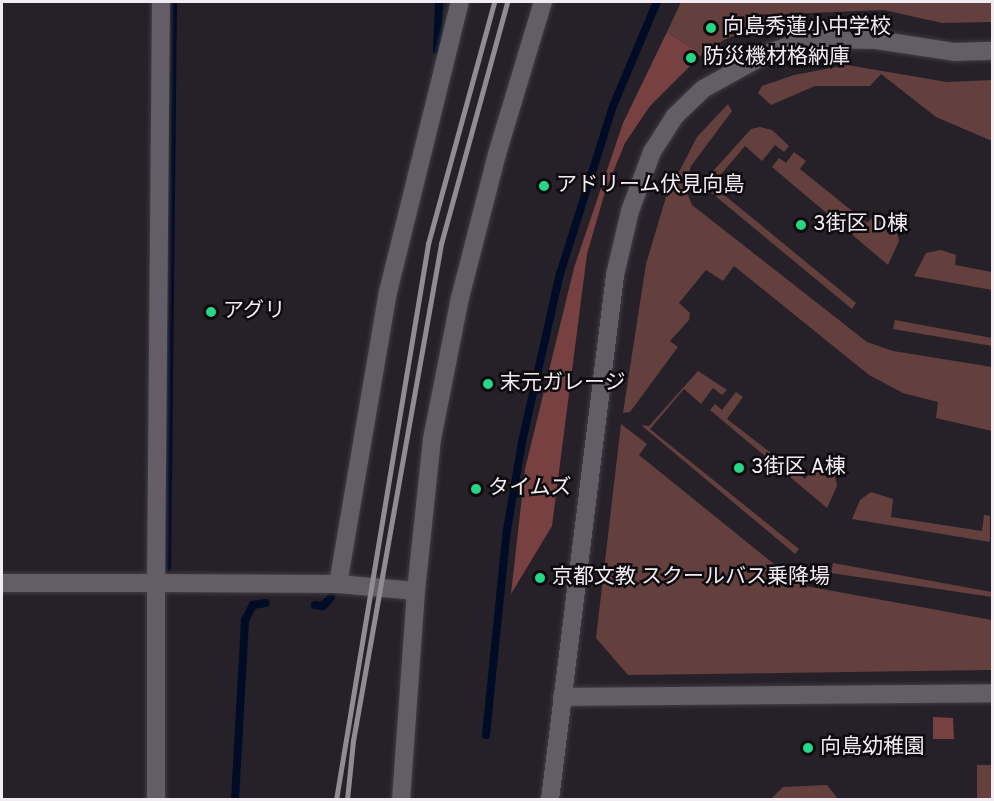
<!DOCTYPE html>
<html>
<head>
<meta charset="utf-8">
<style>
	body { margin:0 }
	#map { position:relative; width:994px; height:801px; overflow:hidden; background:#262128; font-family:Overpass,"Noto Sans JP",sans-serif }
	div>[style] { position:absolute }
	.green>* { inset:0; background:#633f3e }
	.forest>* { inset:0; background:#764140 }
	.stream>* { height:8px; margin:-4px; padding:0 4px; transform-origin:4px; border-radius:4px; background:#000c25 }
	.roads { filter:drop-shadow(0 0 2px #403c42) drop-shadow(0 0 2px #403c42) }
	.minor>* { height:18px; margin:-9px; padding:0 9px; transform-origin:9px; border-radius:9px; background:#635d66 }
	.rail>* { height:4.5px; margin:-2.25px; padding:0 2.25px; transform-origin:2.25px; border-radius:2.25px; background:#908c92 }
	.dots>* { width:16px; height:16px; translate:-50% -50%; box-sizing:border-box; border:3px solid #0e0b0f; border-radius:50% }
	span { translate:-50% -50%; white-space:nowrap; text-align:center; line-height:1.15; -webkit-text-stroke:5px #0e0b0f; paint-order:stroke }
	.poi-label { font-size:21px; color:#f0ecf2 }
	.left { translate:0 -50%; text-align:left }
	.frame { position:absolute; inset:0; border:3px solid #f0ecf2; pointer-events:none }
</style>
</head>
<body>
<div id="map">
	<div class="green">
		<i style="clip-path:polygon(681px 2px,992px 2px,992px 22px,942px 23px,884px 10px,786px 14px,724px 40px,702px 54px,667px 32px)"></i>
		<i style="clip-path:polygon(847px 65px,947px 82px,992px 80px,992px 141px,936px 117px,881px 74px,870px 86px,815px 86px,771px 105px,758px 93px,762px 86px,794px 75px)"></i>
		<i style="clip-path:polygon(728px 104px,732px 111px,691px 166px,685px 187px,692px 205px,867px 342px,893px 351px,992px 367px,992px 431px,936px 418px,938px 402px,903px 393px,869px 375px,734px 266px,723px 281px,706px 270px,679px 303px,690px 313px,689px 320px,670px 341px,678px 347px,630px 412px,623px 413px,646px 264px,666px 197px,697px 137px)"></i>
		<i style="clip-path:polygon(760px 127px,772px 130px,789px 146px,784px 152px,775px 145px,762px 161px,745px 146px,712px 185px,856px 303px,852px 309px,708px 190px,706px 179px,751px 129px)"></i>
		<i style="clip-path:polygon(794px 152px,806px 161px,800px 169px,867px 223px,873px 217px,897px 232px,899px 241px,888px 265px,772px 167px,779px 158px,786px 163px)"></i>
		<i style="clip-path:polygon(941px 250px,956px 255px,955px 265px,992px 272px,992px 290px,914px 276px,926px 253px)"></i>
		<i style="clip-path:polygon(895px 320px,992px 338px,992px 346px,893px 329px)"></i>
		<i style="clip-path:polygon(698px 371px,727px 390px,722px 395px,713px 388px,701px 404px,684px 389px,650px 429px,799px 549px,795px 554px,641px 425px,649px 426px)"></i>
		<i style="clip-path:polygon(736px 392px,743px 397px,727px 419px,805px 479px,817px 463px,835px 475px,837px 486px,827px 508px,710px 410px,715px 404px,722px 410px)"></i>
		<i style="clip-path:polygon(621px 424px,647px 444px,639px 455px,800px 585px,992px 620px,992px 670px,628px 675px,596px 638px)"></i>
		<i style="clip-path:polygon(871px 492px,893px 499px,891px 517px,982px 531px,984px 515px,990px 516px,990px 542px,852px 519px,860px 500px)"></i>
		<i style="clip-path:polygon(833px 563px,992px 592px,992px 597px,831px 573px)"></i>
		<i style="clip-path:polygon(977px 765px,992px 765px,992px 799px,977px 799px)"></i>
		<i style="clip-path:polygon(827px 785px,838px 799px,771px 799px,783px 787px)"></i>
	</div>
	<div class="forest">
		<i style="clip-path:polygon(667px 32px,702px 54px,650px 106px,625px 143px,605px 192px,587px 254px,552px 526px,511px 594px,525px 469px,574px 268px,623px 123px)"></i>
		<i style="clip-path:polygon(933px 717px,953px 718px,954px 739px,933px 739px)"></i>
	</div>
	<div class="stream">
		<i style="left:437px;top:50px;width:48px;rotate:-87.6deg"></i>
		<i style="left:167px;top:568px;width:566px;rotate:-89.39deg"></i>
		<i style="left:315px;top:605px;width:8px;rotate:7deg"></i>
		<i style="left:323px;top:606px;width:12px;rotate:-48deg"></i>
		<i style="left:486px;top:735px;width:206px;rotate:-84.2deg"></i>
		<i style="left:507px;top:530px;width:89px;rotate:-80.3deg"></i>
		<i style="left:522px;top:442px;width:172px;rotate:-77.3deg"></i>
		<i style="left:560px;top:274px;width:176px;rotate:-72.5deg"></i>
		<i style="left:613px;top:106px;width:113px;rotate:-67.1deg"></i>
		<i style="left:235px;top:800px;width:180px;rotate:-86.8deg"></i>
		<i style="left:245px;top:620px;width:17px;rotate:-62deg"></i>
		<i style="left:253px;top:605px;width:13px;rotate:-9deg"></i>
	</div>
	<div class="roads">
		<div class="minor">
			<i style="left:2px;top:583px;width:154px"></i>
			<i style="left:156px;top:583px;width:581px;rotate:-89.51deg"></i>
			<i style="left:338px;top:584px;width:296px;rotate:-80.3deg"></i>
			<i style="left:388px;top:292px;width:299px;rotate:-76.1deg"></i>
			<i style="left:562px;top:697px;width:430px;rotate:-0.5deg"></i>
			<i style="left:156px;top:800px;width:217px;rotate:-90deg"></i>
			<i style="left:156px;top:583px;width:182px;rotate:0.3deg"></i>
			<i style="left:338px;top:584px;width:78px;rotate:5.1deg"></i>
			<i style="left:401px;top:800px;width:210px;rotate:-85.9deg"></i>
			<i style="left:416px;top:591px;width:153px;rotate:-84deg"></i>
			<i style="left:432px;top:439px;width:144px;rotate:-78.8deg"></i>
			<i style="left:460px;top:298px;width:149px;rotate:-75.6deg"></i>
			<i style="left:497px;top:154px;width:159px;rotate:-73.2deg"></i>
			<i style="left:550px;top:800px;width:529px;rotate:-82.94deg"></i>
			<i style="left:615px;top:275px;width:66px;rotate:-76.8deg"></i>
			<i style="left:630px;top:211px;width:63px;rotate:-69.6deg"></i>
			<i style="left:652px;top:152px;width:43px;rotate:-57.4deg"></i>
			<i style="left:675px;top:116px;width:39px;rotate:-44deg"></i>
			<i style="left:703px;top:89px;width:74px;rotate:-29deg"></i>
			<i style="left:768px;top:53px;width:44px;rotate:-18.4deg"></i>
			<i style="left:810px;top:39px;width:66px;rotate:0.9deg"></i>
			<i style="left:876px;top:40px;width:79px;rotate:8.7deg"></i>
			<i style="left:954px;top:52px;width:38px;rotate:-2deg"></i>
		</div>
	</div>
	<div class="rail">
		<i style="left:336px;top:800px;width:564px;rotate:-80.6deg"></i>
		<i style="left:428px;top:244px;width:251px;rotate:-74.7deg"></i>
		<i style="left:347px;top:800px;width:59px;rotate:-84.2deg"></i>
		<i style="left:353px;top:741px;width:505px;rotate:-79.96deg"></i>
		<i style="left:441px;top:244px;width:251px;rotate:-74.7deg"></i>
	</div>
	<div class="dots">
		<i style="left:711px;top:28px;background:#26d886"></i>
		<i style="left:691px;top:58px;background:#26d886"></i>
		<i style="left:544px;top:186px;background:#26d886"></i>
		<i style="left:801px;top:225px;background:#26d886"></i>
		<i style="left:211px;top:312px;background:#26d886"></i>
		<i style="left:488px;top:384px;background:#26d886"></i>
		<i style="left:739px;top:468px;background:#26d886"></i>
		<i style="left:476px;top:489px;background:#26d886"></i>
		<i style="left:540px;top:578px;background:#26d886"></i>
		<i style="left:808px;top:748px;background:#26d886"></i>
	</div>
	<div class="poi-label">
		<span class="left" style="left:723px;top:28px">向島秀蓮小中学校</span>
		<span class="left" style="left:703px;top:58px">防災機材格納庫</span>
		<span class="left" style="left:556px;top:186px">アドリーム伏見向島</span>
		<span class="left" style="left:813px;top:225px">3街区 D棟</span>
		<span class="left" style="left:223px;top:312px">アグリ</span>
		<span class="left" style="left:500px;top:384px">末元ガレージ</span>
		<span class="left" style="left:751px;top:468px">3街区 A棟</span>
		<span class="left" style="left:488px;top:489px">タイムズ</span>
		<span class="left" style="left:552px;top:578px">京都文教 スクールバス乗降場</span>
		<span class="left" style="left:820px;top:748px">向島幼稚園</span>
	</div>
	<div class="frame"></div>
</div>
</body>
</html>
